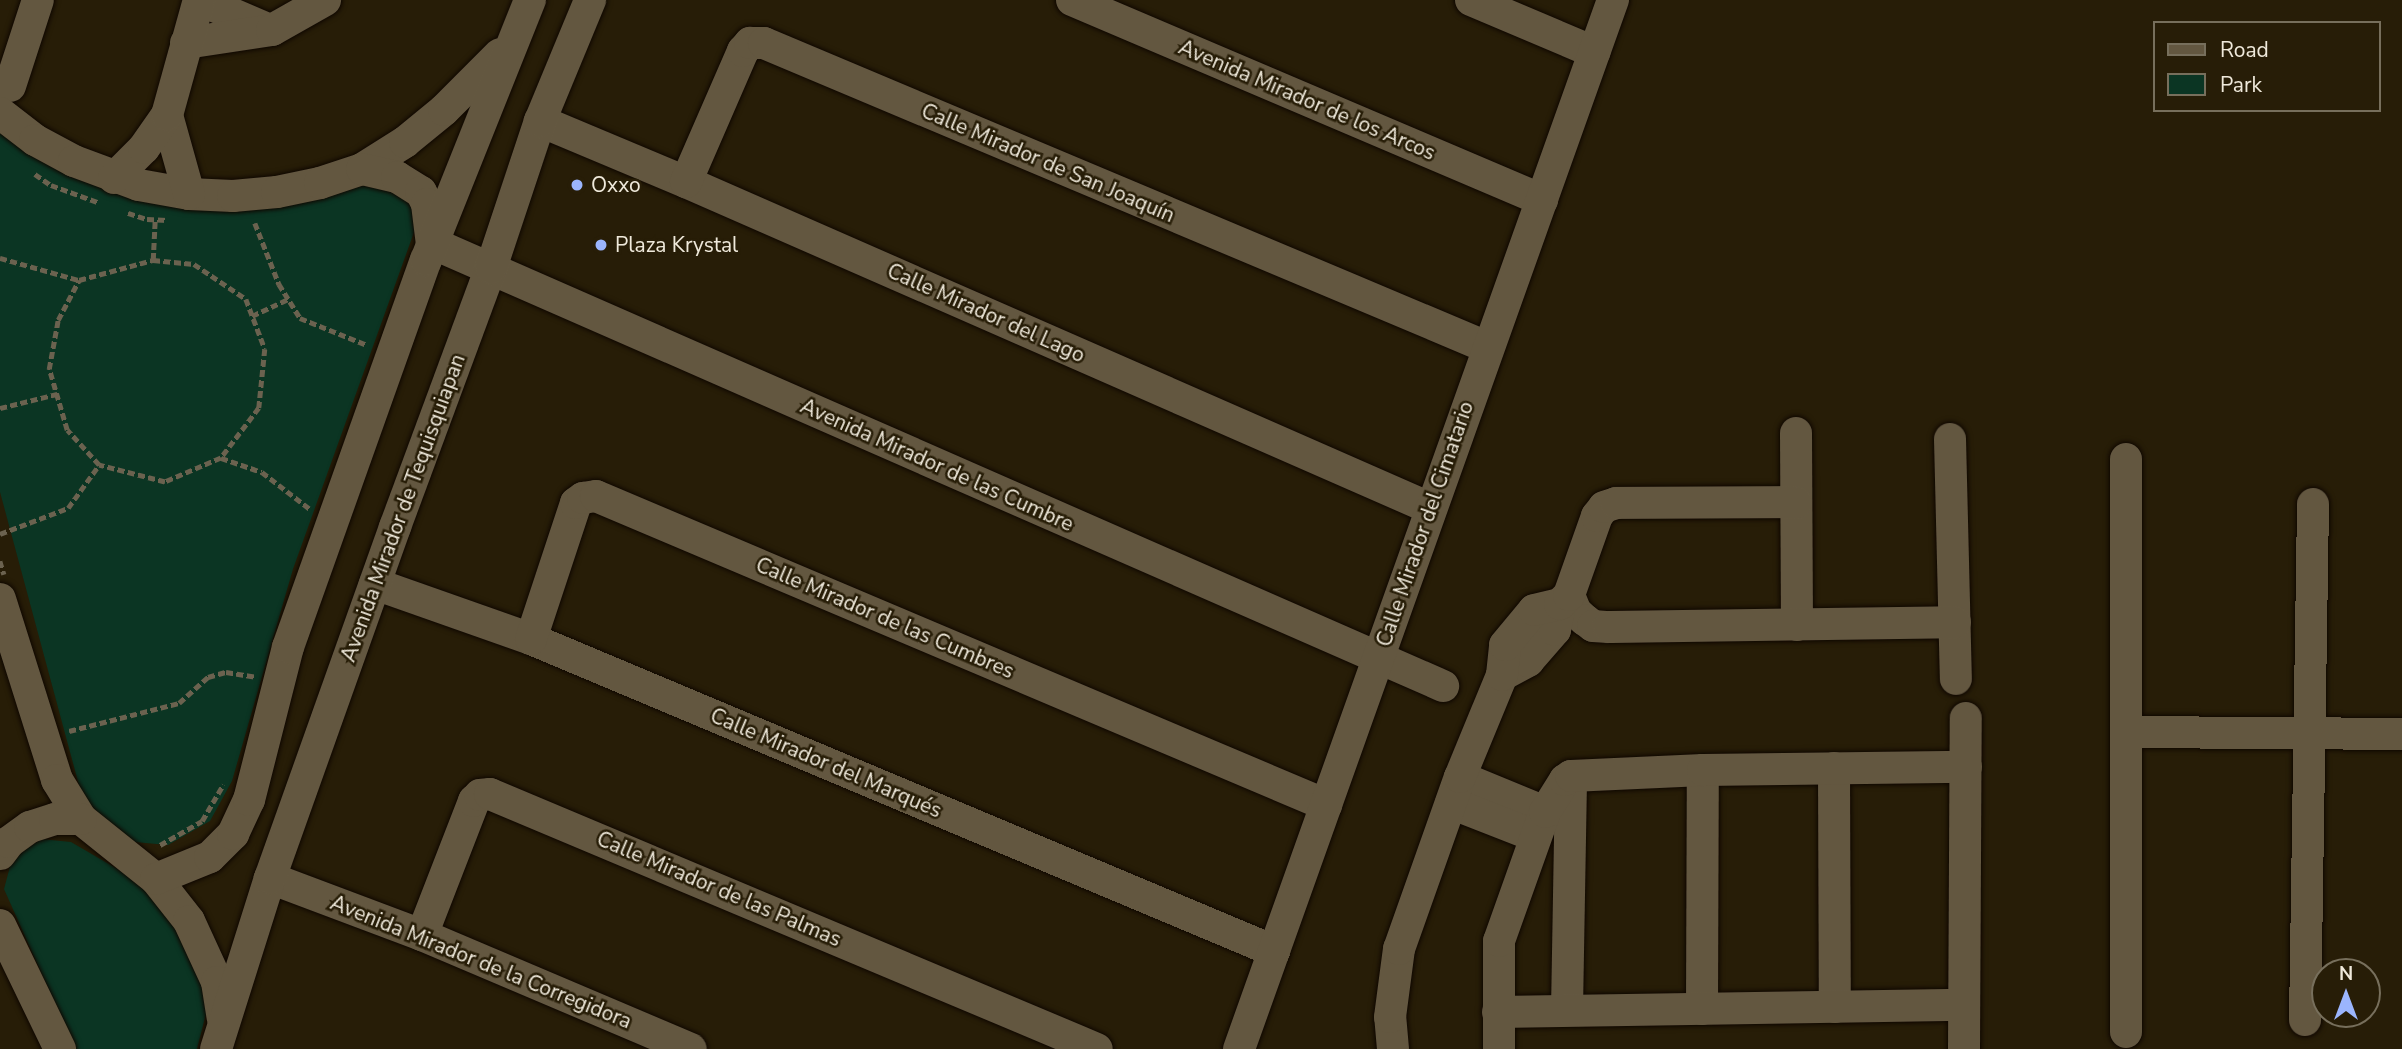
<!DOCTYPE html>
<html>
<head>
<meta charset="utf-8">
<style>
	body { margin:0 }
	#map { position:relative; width:2402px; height:1049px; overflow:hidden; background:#271d07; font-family:"Nunito Sans",sans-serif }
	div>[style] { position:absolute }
	.green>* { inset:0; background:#0b3523 }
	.path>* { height:4.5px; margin-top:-2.25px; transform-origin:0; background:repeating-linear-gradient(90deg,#6b624f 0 7px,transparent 0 10.5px) }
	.roads { filter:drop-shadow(0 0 2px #0f0700) drop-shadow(0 0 2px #0f0700) }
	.minor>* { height:32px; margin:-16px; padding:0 16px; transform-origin:16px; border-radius:16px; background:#635740 }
	.dots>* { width:19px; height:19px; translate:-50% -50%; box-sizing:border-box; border:4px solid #271d07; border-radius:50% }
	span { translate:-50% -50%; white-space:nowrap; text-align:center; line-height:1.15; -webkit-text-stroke:5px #271d07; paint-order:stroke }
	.street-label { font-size:21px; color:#efe9db }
	.poi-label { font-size:21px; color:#efe9db }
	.left { translate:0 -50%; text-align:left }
	.legend { position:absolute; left:2153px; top:21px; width:228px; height:91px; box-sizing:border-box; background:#271d07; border:2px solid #776f5c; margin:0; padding:9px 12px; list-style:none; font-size:21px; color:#efe9db }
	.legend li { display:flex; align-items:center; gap:14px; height:35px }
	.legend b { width:35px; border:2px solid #776f5c }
	.north { position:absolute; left:2311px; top:958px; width:70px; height:70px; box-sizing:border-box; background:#271d07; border:2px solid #776f5c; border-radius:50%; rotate:0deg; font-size:19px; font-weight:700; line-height:28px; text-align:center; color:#efe9db }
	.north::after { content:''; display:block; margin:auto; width:24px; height:32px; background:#9bb5fd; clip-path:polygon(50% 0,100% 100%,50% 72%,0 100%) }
</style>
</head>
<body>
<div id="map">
	<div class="green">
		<i style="clip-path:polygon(0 133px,114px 192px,377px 174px,422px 210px,293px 569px,232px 781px,210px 821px,168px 845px,123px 841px,84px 804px,0 492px)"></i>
		<i style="clip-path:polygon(41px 839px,71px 842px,145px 885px,189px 935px,208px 1006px,197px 1049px,75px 1049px,4px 889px,12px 859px)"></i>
	</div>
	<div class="path">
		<i style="left:35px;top:174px;width:19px;rotate:35deg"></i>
		<i style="left:51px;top:185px;width:52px;rotate:20.2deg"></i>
		<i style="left:128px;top:213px;width:20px;rotate:18deg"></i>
		<i style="left:147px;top:219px;width:20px;rotate:3deg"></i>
		<i style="left:255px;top:223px;width:66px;rotate:68.5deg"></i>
		<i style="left:279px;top:284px;width:40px;rotate:58deg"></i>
		<i style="left:300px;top:318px;width:72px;rotate:21.9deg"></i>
		<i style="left:0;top:258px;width:82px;rotate:15.6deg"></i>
		<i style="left:79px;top:280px;width:77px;rotate:-15.1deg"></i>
		<i style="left:153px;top:260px;width:41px;rotate:5.6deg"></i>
		<i style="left:194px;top:264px;width:63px;rotate:33.9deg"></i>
		<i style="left:246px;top:299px;width:53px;rotate:69.2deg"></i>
		<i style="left:265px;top:349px;width:59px;rotate:95.8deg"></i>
		<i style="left:259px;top:408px;width:63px;rotate:127.2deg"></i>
		<i style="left:221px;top:458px;width:61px;rotate:156.8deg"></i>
		<i style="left:165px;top:482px;width:68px;rotate:-165.6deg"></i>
		<i style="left:99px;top:465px;width:47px;rotate:-132.4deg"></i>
		<i style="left:67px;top:430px;width:64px;rotate:-106.4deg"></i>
		<i style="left:49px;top:369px;width:50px;rotate:-79.6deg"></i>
		<i style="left:58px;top:320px;width:45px;rotate:-62.3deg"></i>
		<i style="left:153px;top:260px;width:41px;rotate:-87.2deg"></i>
		<i style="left:252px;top:316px;width:40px;rotate:-25deg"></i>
		<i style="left:0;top:408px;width:59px;rotate:-13.8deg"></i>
		<i style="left:221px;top:458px;width:43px;rotate:18.9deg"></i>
		<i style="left:262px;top:472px;width:61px;rotate:37.6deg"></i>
		<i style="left:0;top:534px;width:73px;rotate:-20.9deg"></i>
		<i style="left:68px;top:508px;width:53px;rotate:-54.2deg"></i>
		<i style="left:0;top:561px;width:14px;rotate:73deg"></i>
		<i style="left:69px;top:731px;width:114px;rotate:-14.3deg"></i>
		<i style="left:179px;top:703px;width:39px;rotate:-42deg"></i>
		<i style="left:208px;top:677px;width:19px;rotate:-16deg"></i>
		<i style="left:226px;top:672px;width:30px;rotate:9deg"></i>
		<i style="left:160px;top:845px;width:48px;rotate:-29.7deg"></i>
		<i style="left:202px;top:821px;width:42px;rotate:-59.7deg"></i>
	</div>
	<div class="roads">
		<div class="minor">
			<i style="left:200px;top:0;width:76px;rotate:23.2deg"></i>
			<i style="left:1072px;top:0;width:511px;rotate:23.05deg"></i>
			<i style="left:1471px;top:0;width:134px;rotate:22.9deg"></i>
			<i style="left:186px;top:43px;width:87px;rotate:-8.6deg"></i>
			<i style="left:272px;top:30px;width:61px;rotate:-29.5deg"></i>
			<i style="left:10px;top:86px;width:90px;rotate:-72deg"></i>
			<i style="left:0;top:113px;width:44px;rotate:37.6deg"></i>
			<i style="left:35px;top:140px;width:44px;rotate:28.3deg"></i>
			<i style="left:74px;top:161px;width:69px;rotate:20.3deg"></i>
			<i style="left:139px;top:185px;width:51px;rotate:10.2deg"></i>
			<i style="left:189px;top:194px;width:44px;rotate:2.6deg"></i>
			<i style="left:233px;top:196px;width:44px;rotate:-5.2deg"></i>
			<i style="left:277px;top:192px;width:44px;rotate:-11.8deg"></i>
			<i style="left:320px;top:183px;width:44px;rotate:-18.4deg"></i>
			<i style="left:362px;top:169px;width:51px;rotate:-32.1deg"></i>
			<i style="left:405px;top:142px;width:50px;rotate:-39.4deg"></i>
			<i style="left:444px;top:110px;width:79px;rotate:-45deg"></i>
			<i style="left:167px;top:115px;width:82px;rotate:74.4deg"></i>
			<i style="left:540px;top:121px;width:158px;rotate:22.7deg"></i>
			<i style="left:686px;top:182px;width:812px;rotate:23.66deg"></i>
			<i style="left:362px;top:169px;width:36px;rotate:13deg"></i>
			<i style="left:397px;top:177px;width:28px;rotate:32deg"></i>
			<i style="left:421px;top:192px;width:13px;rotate:63deg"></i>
			<i style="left:427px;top:204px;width:39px;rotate:83deg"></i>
			<i style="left:432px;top:243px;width:1104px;rotate:23.66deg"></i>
			<i style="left:114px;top:178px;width:42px;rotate:-45deg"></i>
			<i style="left:144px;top:148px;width:40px;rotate:-55.1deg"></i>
			<i style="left:167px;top:115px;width:119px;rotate:-74.5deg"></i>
			<i style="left:686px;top:182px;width:143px;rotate:-66.5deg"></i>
			<i style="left:743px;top:51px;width:11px;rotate:-49deg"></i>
			<i style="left:750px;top:43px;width:14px"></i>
			<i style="left:764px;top:43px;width:784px;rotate:22.81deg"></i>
			<i style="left:1796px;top:433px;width:192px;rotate:89.7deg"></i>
			<i style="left:1950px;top:439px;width:240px;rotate:88.6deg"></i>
			<i style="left:375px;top:584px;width:165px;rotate:19.4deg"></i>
			<i style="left:531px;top:639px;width:806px;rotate:22.78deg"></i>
			<i style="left:1569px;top:595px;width:18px;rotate:68deg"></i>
			<i style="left:1576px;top:612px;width:12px;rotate:42deg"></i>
			<i style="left:1585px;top:620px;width:10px;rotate:37deg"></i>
			<i style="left:1593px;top:626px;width:16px;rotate:4deg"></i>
			<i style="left:1609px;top:627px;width:346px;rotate:-0.8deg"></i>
			<i style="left:0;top:599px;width:190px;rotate:72.5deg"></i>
			<i style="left:57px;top:780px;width:46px;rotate:58.4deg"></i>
			<i style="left:81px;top:819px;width:96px;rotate:38.7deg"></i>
			<i style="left:156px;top:879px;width:53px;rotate:51.8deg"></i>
			<i style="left:189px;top:921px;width:67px;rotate:65.3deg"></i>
			<i style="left:217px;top:982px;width:36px;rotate:81deg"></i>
			<i style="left:531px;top:639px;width:143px;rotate:-71.7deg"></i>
			<i style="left:576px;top:503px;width:9px;rotate:-36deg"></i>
			<i style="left:583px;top:498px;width:13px;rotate:-9deg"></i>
			<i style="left:596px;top:496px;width:793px;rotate:22.94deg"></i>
			<i style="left:1502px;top:675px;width:30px;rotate:-28deg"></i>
			<i style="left:1528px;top:661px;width:41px;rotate:-48.9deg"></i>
			<i style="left:1555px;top:630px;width:26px;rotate:-79deg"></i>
			<i style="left:2126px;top:732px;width:276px;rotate:0.4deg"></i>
			<i style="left:1834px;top:768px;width:239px;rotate:89.8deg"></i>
			<i style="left:1460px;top:777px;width:92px;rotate:22.4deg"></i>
			<i style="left:1451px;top:803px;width:90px;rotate:21.4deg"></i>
			<i style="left:0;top:854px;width:15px;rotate:-53deg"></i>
			<i style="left:9px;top:842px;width:26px;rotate:-36deg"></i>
			<i style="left:30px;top:827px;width:26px;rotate:-18deg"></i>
			<i style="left:55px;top:819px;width:26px"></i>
			<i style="left:270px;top:878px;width:162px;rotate:20.6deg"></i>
			<i style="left:422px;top:935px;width:292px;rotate:23deg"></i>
			<i style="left:156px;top:879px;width:58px;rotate:-22.2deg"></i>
			<i style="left:210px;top:857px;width:33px;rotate:-45deg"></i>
			<i style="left:233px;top:834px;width:38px;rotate:-65deg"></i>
			<i style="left:249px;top:800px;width:158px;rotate:-75.7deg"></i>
			<i style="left:288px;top:647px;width:411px;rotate:-70.4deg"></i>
			<i style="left:426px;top:260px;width:280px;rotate:-68.2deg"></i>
			<i style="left:0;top:925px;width:138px;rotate:64.2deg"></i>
			<i style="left:422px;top:935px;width:144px;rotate:-68.8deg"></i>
			<i style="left:474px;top:801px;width:8px;rotate:-45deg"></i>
			<i style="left:480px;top:795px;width:10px;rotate:-6deg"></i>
			<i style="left:490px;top:794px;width:658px;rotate:22.79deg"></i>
			<i style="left:1702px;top:1009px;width:239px;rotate:-89.8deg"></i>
			<i style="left:1567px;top:1010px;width:234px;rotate:-89deg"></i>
			<i style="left:1498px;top:1012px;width:466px;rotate:-0.9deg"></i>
			<i style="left:2305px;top:1020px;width:516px;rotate:-89.11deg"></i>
			<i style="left:2126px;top:1032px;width:573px;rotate:-90deg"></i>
			<i style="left:216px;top:1049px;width:179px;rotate:-72.5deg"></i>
			<i style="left:270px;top:878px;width:373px;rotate:-70.4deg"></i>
			<i style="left:395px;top:527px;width:276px;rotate:-69.7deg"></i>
			<i style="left:491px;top:268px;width:155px;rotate:-71.6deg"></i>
			<i style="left:540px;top:121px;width:131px;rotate:-67.5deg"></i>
			<i style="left:1239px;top:1049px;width:1114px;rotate:-70.38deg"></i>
			<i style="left:1393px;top:1049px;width:32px;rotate:-95deg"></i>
			<i style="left:1390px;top:1017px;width:69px;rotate:-82.5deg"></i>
			<i style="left:1399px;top:949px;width:182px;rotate:-70.5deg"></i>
			<i style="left:1460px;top:777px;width:110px;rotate:-67.6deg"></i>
			<i style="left:1502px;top:675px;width:30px;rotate:-84deg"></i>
			<i style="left:1505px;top:645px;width:45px;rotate:-50.4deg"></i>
			<i style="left:1534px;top:610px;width:27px;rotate:-13deg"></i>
			<i style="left:1560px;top:604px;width:13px;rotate:-45deg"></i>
			<i style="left:1569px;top:595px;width:84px;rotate:-70.5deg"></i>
			<i style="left:1597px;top:516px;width:11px;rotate:-52deg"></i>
			<i style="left:1604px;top:507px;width:13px;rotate:-18deg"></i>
			<i style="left:1616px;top:503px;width:180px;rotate:-0.3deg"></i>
			<i style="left:1499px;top:1049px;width:108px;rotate:-90deg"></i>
			<i style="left:1499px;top:941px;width:137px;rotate:-70.4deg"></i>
			<i style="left:1545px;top:812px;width:38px;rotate:-58deg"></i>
			<i style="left:1565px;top:780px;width:7px;rotate:-34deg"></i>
			<i style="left:1571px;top:776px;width:132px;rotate:-2.6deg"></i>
			<i style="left:1703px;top:770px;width:263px;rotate:-0.7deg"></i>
			<i style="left:1964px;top:1049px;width:331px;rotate:-89.7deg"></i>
		</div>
	</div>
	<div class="dots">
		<i style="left:577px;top:185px;background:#9bb5fd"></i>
		<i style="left:601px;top:245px;background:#9bb5fd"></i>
	</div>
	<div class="street-label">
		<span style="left:1307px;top:100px;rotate:23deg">Avenida Mirador de los Arcos</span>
		<span style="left:1048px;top:163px;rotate:23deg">Calle Mirador de San Joaquín</span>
		<span style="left:986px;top:313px;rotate:24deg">Calle Mirador del Lago</span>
		<span style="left:937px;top:465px;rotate:24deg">Avenida Mirador de las Cumbre</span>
		<span style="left:403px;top:508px;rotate:-70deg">Avenida Mirador de Tequisquiapan</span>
		<span style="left:1425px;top:524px;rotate:-71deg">Calle Mirador del Cimatario</span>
		<span style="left:885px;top:618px;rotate:23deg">Calle Mirador de las Cumbres</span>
		<span style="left:826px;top:763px;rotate:23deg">Calle Mirador del Marqués</span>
		<span style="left:719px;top:889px;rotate:23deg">Calle Mirador de las Palmas</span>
		<span style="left:481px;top:962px;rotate:22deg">Avenida Mirador de la Corregidora</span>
	</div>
	<div class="poi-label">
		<span class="left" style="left:591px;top:185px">Oxxo</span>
		<span class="left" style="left:615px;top:245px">Plaza Krystal</span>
	</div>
	<ul class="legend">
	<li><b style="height:9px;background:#635740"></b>Road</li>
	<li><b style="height:19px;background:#0b3523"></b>Park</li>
	</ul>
	<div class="north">N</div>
</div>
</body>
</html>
